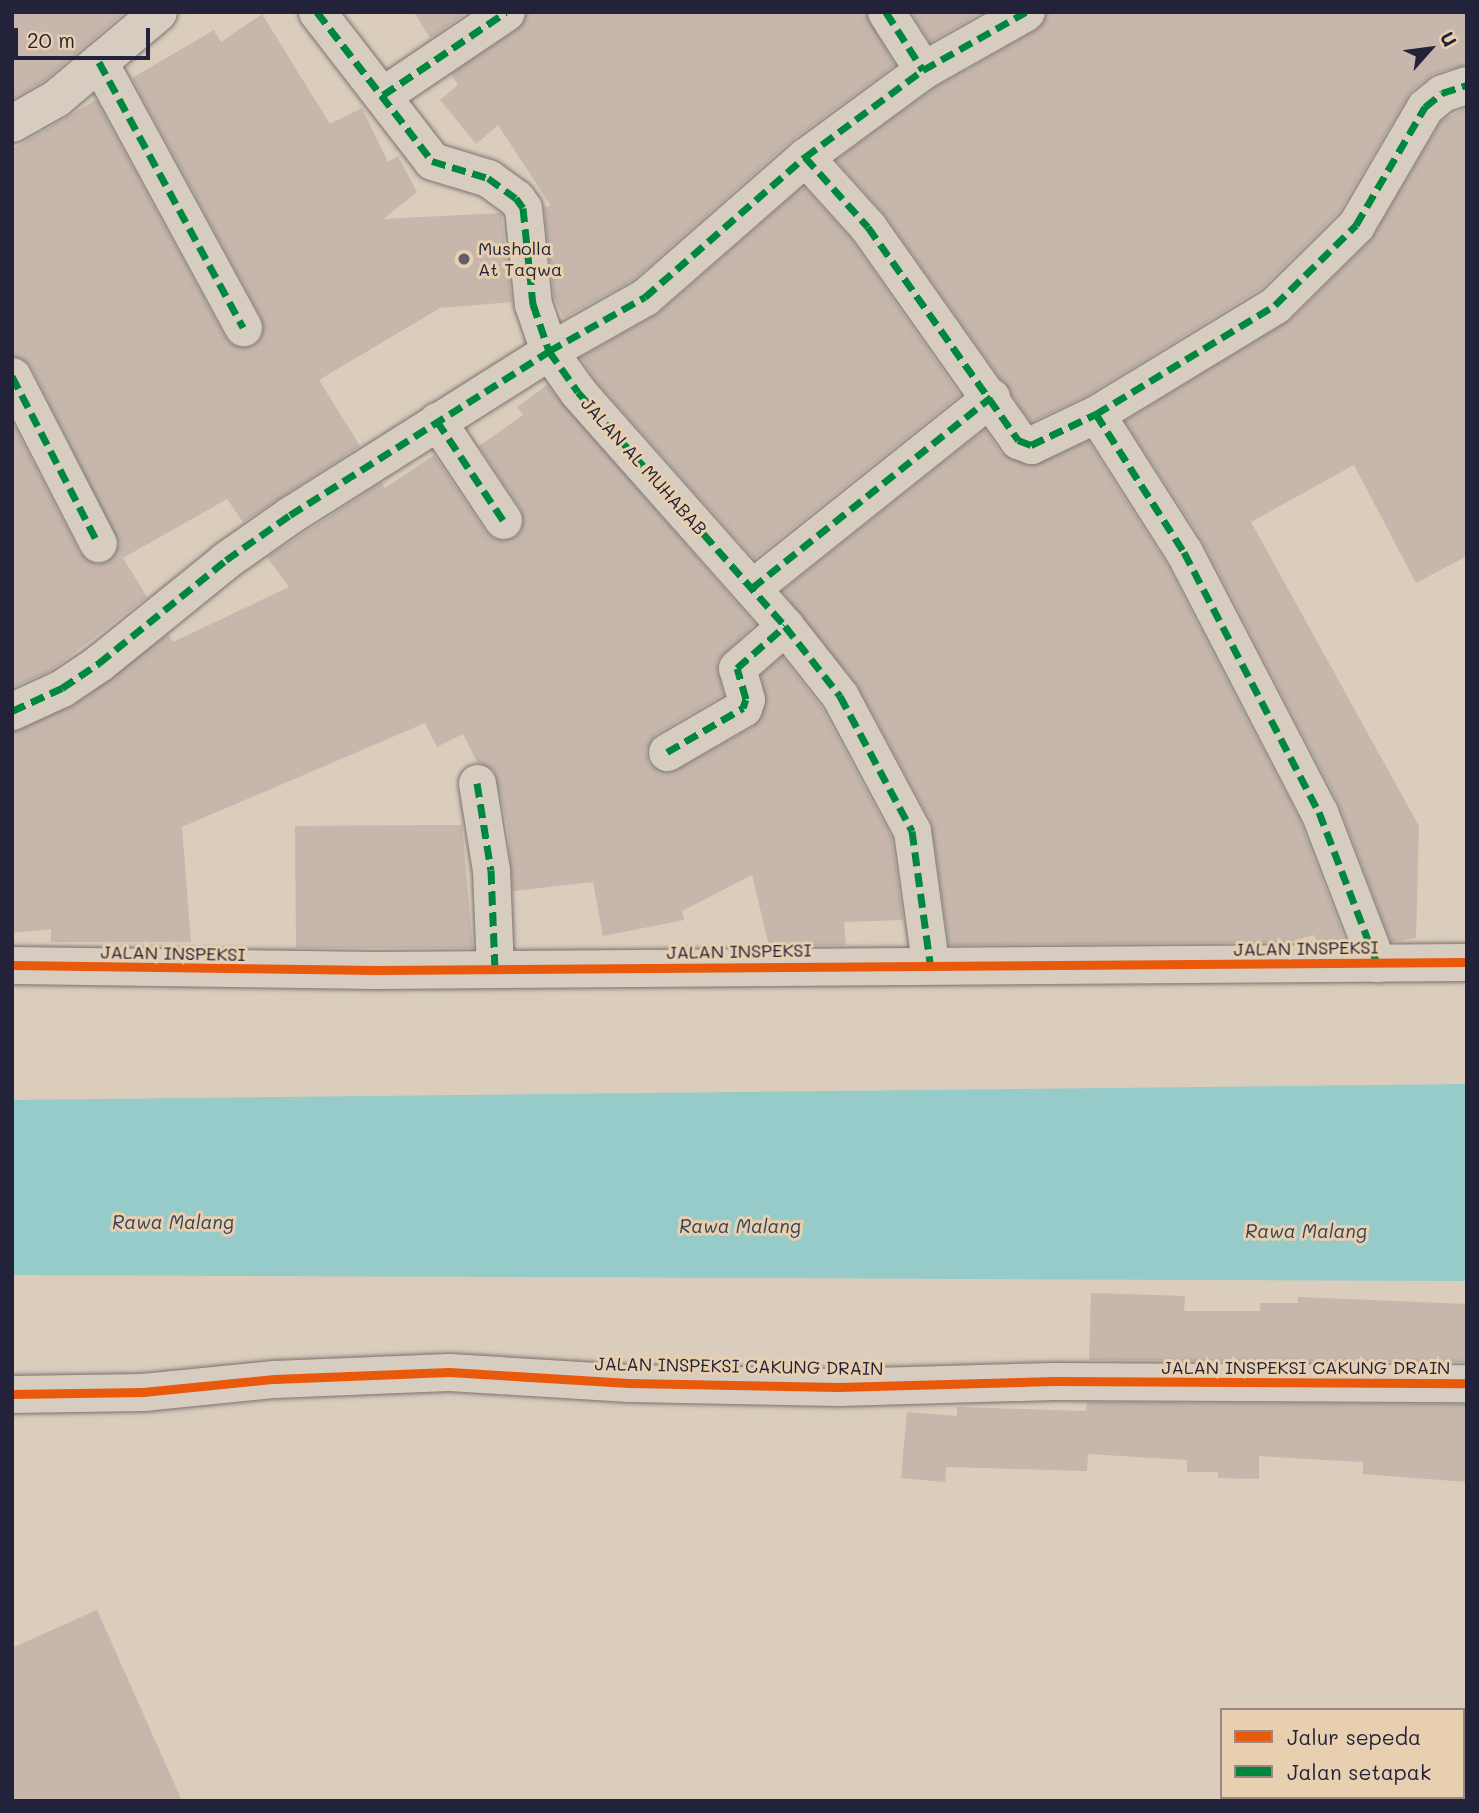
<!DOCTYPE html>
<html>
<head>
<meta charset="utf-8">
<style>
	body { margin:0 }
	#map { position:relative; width:1479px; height:1813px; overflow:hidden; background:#dacdbc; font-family:Mali,sans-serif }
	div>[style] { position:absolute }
	.water>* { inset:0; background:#96cbc9 }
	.building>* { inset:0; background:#c6b6ab }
	.roads { filter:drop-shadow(0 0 2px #797371) drop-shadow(0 0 2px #797371) }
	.minor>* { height:37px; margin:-18.5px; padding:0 18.5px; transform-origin:18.5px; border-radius:18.5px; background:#d6ccc0 }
	.quiet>* { height:7px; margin-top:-3.5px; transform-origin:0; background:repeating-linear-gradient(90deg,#00873e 0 14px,transparent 0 21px) }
	.cycleway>* { height:9px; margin:-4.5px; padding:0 4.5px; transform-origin:4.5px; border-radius:4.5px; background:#e8590c }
	.dots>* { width:19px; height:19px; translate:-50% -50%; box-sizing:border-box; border:4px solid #e7cfaf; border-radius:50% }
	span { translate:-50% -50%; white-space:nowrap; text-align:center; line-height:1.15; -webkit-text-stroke:6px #e7cfaf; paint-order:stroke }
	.poi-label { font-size:18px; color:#22223b }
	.left { translate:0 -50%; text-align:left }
	.street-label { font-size:18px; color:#22223b }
	.water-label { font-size:19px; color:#334459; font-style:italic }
	.frame { position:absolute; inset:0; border:14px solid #22223b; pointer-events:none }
	.legend { position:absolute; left:1220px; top:1708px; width:245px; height:91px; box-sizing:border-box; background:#e7cfaf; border:2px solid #988a81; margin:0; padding:9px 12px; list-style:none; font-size:21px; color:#22223b }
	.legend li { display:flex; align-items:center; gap:14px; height:35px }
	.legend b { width:35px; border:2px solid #988a81 }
	.north { position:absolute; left:1395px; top:14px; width:70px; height:70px; -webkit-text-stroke:5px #e7cfaf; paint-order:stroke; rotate:62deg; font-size:19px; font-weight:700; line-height:28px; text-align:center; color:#22223b }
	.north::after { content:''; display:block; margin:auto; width:24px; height:32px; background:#22223b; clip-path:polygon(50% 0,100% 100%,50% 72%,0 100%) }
	.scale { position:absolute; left:14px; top:28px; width:136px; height:32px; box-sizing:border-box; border:4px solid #22223b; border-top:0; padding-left:9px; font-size:21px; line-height:24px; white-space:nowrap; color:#22223b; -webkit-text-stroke:5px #e7cfaf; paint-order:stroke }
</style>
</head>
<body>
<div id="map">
	<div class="water">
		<i style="clip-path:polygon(1467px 1084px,1467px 1281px,12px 1275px,12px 1100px)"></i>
	</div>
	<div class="building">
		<i style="clip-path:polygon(12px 12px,125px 12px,44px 81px,12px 99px)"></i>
		<i style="clip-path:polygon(414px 12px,468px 12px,430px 38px)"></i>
		<i style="clip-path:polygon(527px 12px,865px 12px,895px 65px,791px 141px,633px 280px,564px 318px,554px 298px,544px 207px,551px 206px,498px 125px,476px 144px,440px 100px,458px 85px,451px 74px,518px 29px)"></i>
		<i style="clip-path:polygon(911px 12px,983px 12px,930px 42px)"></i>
		<i style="clip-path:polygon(1047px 12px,1467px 12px,1467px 65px,1435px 73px,1411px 91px,1339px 212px,1262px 288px,1086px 396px,1031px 422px,885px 215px,836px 160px,934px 88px,1036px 30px)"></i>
		<i style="clip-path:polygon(262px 14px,330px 124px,362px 108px,388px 162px,398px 156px,417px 192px,383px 219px,501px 213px,512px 302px,440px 308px,319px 380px,360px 446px,243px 522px,227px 499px,123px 558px,147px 597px,52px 670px,12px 688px,12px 422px,80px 553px,96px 564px,107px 562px,119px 543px,31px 366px,12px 355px,12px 149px,96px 100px,225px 337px,233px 345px,252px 346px,261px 337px,261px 317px,132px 78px,214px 30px,221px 42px)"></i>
		<i style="clip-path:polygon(1467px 107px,1467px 556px,1416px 583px,1354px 465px,1251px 522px,1419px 826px,1416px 938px,1391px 942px,1338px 802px,1203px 542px,1125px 421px,1290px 320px,1371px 240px,1441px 121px)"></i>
		<i style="clip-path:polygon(803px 186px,852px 240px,960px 395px,754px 559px,594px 379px,581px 357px,659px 313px)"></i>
		<i style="clip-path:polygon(547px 385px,755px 624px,717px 661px,723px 695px,656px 734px,646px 751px,649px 763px,666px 773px,677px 770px,754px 726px,766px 705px,761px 675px,782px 656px,822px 708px,892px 838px,903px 920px,844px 922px,846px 945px,769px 946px,752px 875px,682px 911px,684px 920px,603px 936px,593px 882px,513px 891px,507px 824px,494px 770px,477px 762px,463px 734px,437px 747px,425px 723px,182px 827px,191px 942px,51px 942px,51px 929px,12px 933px,12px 732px,74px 705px,168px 634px,173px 642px,289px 587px,267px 557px,382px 482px,385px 488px,434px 455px,486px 532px,494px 539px,514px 538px,522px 529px,521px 509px,479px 446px,523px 415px,517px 407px)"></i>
		<i style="clip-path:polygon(985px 429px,1001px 453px,1031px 466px,1088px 441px,1166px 563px,1300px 821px,1346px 942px,1317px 942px,1314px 935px,1289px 942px,949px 945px,931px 821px,858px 686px,782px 591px)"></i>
		<i style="clip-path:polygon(440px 825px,462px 825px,473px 948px,296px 948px,295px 826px)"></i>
		<i style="clip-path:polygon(1091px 1293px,1185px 1296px,1184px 1311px,1260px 1311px,1260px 1303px,1298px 1303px,1298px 1297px,1467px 1304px,1467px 1362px,1089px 1360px)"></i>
		<i style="clip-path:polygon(1087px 1402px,1467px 1404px,1467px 1482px,1363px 1474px,1363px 1462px,1259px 1456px,1259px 1479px,1218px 1478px,1218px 1472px,1187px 1472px,1187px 1460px,1088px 1454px,1087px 1471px,946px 1467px,945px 1482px,901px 1478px,907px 1412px,957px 1416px,957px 1407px,1086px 1411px)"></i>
		<i style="clip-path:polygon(97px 1610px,182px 1801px,12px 1801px,12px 1648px)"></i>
	</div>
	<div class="roads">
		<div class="minor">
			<i style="left:317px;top:12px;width:188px;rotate:52.3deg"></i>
			<i style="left:432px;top:161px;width:59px;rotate:16.9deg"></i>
			<i style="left:488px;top:178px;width:34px;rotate:36deg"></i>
			<i style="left:516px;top:198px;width:12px;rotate:55deg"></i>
			<i style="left:523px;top:208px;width:97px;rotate:84.1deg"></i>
			<i style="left:533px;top:304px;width:50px;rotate:71.2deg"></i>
			<i style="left:549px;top:351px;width:50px;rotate:54.7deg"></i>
			<i style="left:578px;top:392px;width:312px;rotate:48.5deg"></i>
			<i style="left:785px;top:626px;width:89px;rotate:51.8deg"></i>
			<i style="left:840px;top:696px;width:153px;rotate:61.9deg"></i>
			<i style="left:912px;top:831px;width:133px;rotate:82.2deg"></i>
			<i style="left:886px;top:12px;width:69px;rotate:57.5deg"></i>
			<i style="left:99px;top:62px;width:302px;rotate:61.5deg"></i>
			<i style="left:383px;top:95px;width:148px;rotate:-34deg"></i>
			<i style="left:12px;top:123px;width:51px;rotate:-29.6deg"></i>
			<i style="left:56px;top:98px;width:133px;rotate:-40.1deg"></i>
			<i style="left:805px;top:157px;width:94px;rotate:48deg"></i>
			<i style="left:868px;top:227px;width:261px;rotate:54.8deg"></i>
			<i style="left:1018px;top:440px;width:14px;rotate:21deg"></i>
			<i style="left:1031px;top:445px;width:72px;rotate:-25.5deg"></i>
			<i style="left:1096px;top:414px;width:164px;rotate:57.5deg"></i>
			<i style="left:1184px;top:552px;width:293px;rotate:62.6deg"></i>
			<i style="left:1319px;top:812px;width:162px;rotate:69deg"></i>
			<i style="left:12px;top:376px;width:188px;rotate:62.8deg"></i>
			<i style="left:1096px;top:414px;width:210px;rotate:-31.3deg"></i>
			<i style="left:1275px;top:305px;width:114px;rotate:-44.6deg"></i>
			<i style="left:1356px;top:225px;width:137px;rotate:-59.7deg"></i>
			<i style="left:1425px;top:107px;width:22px;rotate:-39deg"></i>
			<i style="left:1442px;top:93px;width:26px;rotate:-18deg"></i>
			<i style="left:437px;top:421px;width:119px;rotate:56.3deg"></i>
			<i style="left:752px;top:588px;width:306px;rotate:-38.6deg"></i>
			<i style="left:12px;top:711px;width:55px;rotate:-24.7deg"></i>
			<i style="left:62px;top:688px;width:45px;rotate:-34deg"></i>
			<i style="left:99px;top:663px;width:164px;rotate:-39deg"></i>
			<i style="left:226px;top:560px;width:78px;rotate:-35.1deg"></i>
			<i style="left:290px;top:515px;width:307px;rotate:-32.3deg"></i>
			<i style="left:549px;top:351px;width:110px;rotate:-29.4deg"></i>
			<i style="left:645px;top:297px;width:213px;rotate:-41.2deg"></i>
			<i style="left:805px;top:157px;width:147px;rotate:-36.4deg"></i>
			<i style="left:923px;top:70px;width:118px;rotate:-29.4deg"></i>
			<i style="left:667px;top:752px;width:88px;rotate:-30.1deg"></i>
			<i style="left:743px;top:708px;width:9px;rotate:-72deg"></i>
			<i style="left:746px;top:699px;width:32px;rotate:-106deg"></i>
			<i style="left:737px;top:668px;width:64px;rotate:-41.2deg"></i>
			<i style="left:477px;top:783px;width:88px;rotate:80.9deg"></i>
			<i style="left:491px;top:870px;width:99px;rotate:87.7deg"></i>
			<i style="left:12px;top:965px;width:364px;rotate:0.8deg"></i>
			<i style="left:376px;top:970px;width:1091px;rotate:-0.42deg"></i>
			<i style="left:12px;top:1394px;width:131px;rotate:-0.9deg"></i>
			<i style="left:143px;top:1392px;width:132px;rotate:-5.7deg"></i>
			<i style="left:274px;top:1379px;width:175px;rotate:-2.3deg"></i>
			<i style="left:449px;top:1372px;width:180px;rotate:3.5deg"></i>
			<i style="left:629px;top:1383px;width:209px;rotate:1.1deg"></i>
			<i style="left:838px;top:1387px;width:216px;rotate:-1.6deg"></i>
			<i style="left:1054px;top:1381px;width:413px;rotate:0.3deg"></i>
		</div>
	</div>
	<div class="quiet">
		<i style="left:317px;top:12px;width:188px;rotate:52.3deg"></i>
		<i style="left:432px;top:161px;width:59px;rotate:16.9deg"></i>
		<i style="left:488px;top:178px;width:34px;rotate:36deg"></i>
		<i style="left:516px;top:198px;width:12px;rotate:55deg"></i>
		<i style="left:523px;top:208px;width:97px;rotate:84.1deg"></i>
		<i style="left:533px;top:304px;width:50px;rotate:71.2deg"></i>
		<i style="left:549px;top:351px;width:50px;rotate:54.7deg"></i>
		<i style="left:578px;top:392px;width:312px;rotate:48.5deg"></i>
		<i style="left:785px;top:626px;width:89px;rotate:51.8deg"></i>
		<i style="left:840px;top:696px;width:153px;rotate:61.9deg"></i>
		<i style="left:912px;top:831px;width:133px;rotate:82.2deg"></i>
		<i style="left:886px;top:12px;width:69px;rotate:57.5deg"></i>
		<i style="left:99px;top:62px;width:302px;rotate:61.5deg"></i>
		<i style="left:383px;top:95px;width:148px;rotate:-34deg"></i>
		<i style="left:805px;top:157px;width:94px;rotate:48deg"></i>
		<i style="left:868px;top:227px;width:261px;rotate:54.8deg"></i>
		<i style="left:1018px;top:440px;width:14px;rotate:21deg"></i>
		<i style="left:1031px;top:445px;width:72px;rotate:-25.5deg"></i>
		<i style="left:1096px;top:414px;width:164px;rotate:57.5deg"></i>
		<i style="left:1184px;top:552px;width:293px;rotate:62.6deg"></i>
		<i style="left:1319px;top:812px;width:162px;rotate:69deg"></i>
		<i style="left:12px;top:376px;width:188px;rotate:62.8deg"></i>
		<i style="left:1096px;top:414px;width:210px;rotate:-31.3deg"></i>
		<i style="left:1275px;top:305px;width:114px;rotate:-44.6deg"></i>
		<i style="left:1356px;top:225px;width:137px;rotate:-59.7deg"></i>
		<i style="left:1425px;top:107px;width:22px;rotate:-39deg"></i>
		<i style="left:1442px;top:93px;width:26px;rotate:-18deg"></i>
		<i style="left:437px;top:421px;width:119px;rotate:56.3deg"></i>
		<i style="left:752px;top:588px;width:306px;rotate:-38.6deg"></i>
		<i style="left:12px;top:711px;width:55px;rotate:-24.7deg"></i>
		<i style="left:62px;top:688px;width:45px;rotate:-34deg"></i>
		<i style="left:99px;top:663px;width:164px;rotate:-39deg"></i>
		<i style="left:226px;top:560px;width:78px;rotate:-35.1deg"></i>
		<i style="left:290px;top:515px;width:307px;rotate:-32.3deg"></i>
		<i style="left:549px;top:351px;width:110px;rotate:-29.4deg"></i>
		<i style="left:645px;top:297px;width:213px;rotate:-41.2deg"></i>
		<i style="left:805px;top:157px;width:147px;rotate:-36.4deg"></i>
		<i style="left:923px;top:70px;width:118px;rotate:-29.4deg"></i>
		<i style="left:667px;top:752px;width:88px;rotate:-30.1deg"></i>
		<i style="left:743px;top:708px;width:9px;rotate:-72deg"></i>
		<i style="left:746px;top:699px;width:32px;rotate:-106deg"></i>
		<i style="left:737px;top:668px;width:64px;rotate:-41.2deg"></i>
		<i style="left:477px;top:783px;width:88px;rotate:80.9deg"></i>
		<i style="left:491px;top:870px;width:99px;rotate:87.7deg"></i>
	</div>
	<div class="cycleway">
		<i style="left:12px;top:965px;width:364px;rotate:0.8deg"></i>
		<i style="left:376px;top:970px;width:1091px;rotate:-0.42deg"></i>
		<i style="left:12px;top:1394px;width:131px;rotate:-0.9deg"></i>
		<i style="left:143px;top:1392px;width:132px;rotate:-5.7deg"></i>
		<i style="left:274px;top:1379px;width:175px;rotate:-2.3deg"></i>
		<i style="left:449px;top:1372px;width:180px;rotate:3.5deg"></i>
		<i style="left:629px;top:1383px;width:209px;rotate:1.1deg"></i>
		<i style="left:838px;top:1387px;width:216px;rotate:-1.6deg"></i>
		<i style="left:1054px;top:1381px;width:413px;rotate:0.3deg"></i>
	</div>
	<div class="dots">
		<i style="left:464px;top:259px;background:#625e68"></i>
	</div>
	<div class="poi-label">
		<span class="left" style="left:478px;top:259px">Musholla<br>At Taqwa</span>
	</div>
	<div class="street-label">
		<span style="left:644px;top:466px;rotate:48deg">JALAN AL MUHABAB</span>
		<span style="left:1306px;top:948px;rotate:-1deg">JALAN INSPEKSI</span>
		<span style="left:739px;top:951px;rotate:-1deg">JALAN INSPEKSI</span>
		<span style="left:173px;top:953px;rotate:1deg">JALAN INSPEKSI</span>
		<span style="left:739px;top:1366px;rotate:1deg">JALAN INSPEKSI CAKUNG DRAIN</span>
		<span style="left:1306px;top:1367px">JALAN INSPEKSI CAKUNG DRAIN</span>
	</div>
	<div class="water-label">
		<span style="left:173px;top:1222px">Rawa Malang</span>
		<span style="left:740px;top:1226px">Rawa Malang</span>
		<span style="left:1306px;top:1231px">Rawa Malang</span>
	</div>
	<div class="frame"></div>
	<ul class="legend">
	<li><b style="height:9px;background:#e8590c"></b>Jalur sepeda</li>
	<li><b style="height:9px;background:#00873e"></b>Jalan setapak</li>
	</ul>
	<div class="north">U</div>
	<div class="scale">20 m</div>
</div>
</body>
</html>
